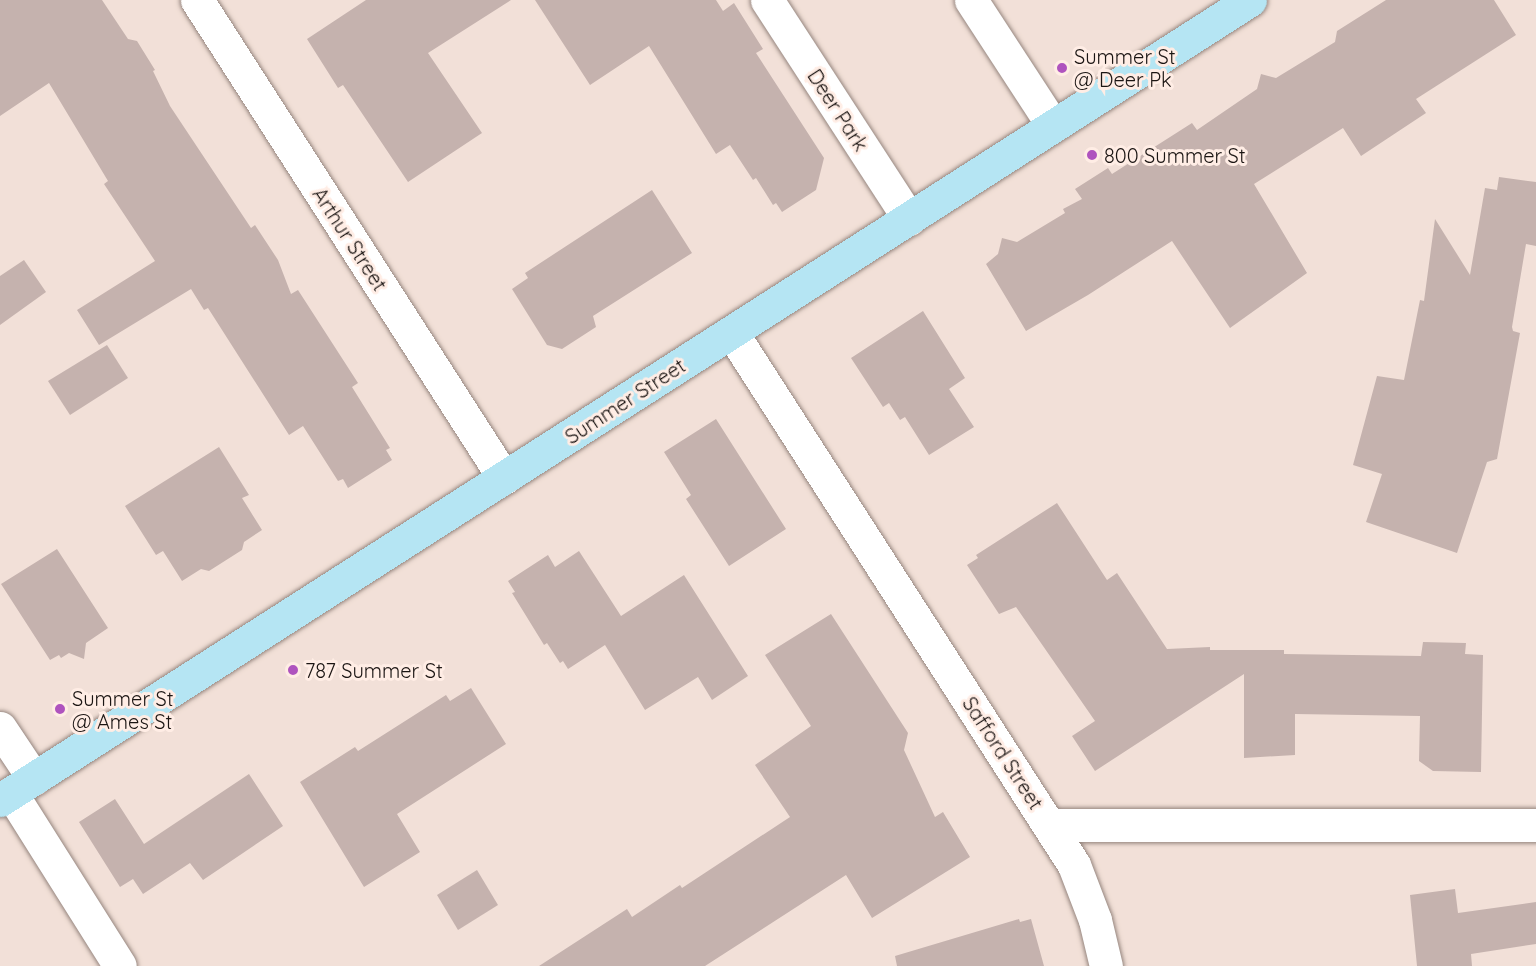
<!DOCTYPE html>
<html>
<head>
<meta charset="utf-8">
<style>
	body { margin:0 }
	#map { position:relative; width:1536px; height:966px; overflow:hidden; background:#f2e0d8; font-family:Quicksand,sans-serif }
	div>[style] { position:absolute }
	.building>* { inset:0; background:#c5b2ae }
	.roads { filter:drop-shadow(0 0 2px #96867f) drop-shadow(0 0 2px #96867f) }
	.street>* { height:33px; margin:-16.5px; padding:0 16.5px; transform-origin:16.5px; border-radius:16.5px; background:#fff }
	.secondary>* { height:33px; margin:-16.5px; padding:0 16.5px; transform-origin:16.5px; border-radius:16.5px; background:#b5e5f3 }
	.dots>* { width:16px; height:16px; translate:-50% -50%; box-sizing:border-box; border:3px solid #ffede5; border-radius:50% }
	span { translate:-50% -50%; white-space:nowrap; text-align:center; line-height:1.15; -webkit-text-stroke:6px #ffede5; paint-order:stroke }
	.poi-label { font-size:20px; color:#1b1513 }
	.left { translate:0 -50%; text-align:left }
	.street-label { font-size:20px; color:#1b1513 }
</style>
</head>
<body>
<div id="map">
	<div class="building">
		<i style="clip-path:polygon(0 0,102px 0,128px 39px,137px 41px,155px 70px,153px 71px,170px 106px,251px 228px,255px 225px,278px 260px,291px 294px,298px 290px,358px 383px,352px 387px,390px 448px,386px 450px,392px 460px,348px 488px,343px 479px,338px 481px,303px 426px,289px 435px,208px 308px,204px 310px,191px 289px,99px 345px,77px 310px,155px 261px,104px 184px,108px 181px,49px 83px,0 116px)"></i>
		<i style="clip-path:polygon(366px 0,511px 0,428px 53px,482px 133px,408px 182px,343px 85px,338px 88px,307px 39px)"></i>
		<i style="clip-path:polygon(535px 0,716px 0,723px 11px,734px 3px,763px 49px,756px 53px,824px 158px,816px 190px,782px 212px,776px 203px,773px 205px,756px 178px,753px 180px,730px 145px,716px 154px,649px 46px,590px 85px)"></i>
		<i style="clip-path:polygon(1386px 0,1494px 0,1516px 35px,1416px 99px,1426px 113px,1361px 156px,1343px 128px,1254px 184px,1307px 273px,1230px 328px,1172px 241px,1088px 295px,1026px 331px,986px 264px,998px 254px,1002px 238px,1017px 242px,1065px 213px,1063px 209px,1082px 199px,1075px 189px,1108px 168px,1112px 174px,1192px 123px,1197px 130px,1257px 89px,1261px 74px,1276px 78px,1335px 42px,1337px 31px)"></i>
		<i style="clip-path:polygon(1499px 177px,1536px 182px,1536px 246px,1526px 244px,1512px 327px,1513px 331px,1520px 333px,1497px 459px,1487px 462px,1457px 553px,1366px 522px,1382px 474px,1353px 465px,1377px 376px,1404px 380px,1420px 300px,1424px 301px,1435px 219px,1470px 275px,1485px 188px,1497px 190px)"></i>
		<i style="clip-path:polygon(652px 190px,692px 253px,593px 316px,596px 327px,562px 349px,547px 345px,512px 289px,528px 278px,525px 273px)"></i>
		<i style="clip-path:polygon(24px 260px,46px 292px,0 325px,0 276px)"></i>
		<i style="clip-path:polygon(923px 311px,965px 378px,949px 389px,974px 427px,929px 455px,905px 417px,900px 420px,889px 403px,883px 407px,851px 358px)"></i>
		<i style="clip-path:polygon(107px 345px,128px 378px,70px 415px,48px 381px)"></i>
		<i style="clip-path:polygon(716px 419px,786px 529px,729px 566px,686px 499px,691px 495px,664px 452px)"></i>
		<i style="clip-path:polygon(219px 447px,249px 495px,242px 498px,262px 530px,244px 542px,242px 550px,209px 571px,201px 569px,182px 581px,163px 551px,156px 555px,125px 506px)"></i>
		<i style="clip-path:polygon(1057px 503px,1107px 580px,1117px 573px,1167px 649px,1210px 647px,1210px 650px,1284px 650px,1284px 654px,1421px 656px,1423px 642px,1466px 643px,1465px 654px,1483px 655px,1481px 772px,1433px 771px,1419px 761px,1420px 716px,1295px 714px,1295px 755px,1244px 758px,1244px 674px,1095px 771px,1072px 736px,1095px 721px,1016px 607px,999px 614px,967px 565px,978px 558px,976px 555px)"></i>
		<i style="clip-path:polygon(57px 549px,108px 628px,86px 643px,84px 659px,69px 653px,61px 658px,59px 655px,50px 660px,1px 584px)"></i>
		<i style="clip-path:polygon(579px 551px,621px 616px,684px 575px,748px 676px,712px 700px,698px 677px,645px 710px,605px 645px,568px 669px,563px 661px,560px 663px,547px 643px,544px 645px,512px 593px,515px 592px,508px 581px,548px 555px,555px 567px)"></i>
		<i style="clip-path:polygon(831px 614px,908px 733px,904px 750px,935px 817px,943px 812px,970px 857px,872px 918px,846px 875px,705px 966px,539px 966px,627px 909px,632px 917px,680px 885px,682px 888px,790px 817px,755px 765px,811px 726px,765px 655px)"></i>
		<i style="clip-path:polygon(471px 688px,506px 744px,397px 814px,420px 852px,364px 887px,300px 782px,355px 747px,358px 751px,446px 695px,450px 701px)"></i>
		<i style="clip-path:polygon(249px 774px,283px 826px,203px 880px,190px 863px,143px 894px,133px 879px,120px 887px,79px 822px,115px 799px,144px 844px)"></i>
		<i style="clip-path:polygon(477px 870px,498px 905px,458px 930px,437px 895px)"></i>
		<i style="clip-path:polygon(1455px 889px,1458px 913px,1536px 902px,1536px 944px,1471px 954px,1472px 966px,1417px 966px,1410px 895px)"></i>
		<i style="clip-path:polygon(1019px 919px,1020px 922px,1031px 919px,1044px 966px,897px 966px,895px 956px)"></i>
	</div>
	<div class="roads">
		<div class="street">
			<i style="left:197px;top:0;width:568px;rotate:57.29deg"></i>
			<i style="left:767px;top:0;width:261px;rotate:57deg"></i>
			<i style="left:971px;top:0;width:150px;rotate:56.9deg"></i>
			<i style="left:732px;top:333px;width:632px;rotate:57.26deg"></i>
			<i style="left:1074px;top:865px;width:59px;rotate:69.1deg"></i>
			<i style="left:1095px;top:920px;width:47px;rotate:76.6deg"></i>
			<i style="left:0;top:728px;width:61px;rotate:56.3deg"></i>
			<i style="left:11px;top:793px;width:204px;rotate:57.8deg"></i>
			<i style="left:1050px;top:825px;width:486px"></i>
		</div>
		<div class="secondary">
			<i style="left:0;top:800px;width:1484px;rotate:-32.62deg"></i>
		</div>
	</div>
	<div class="dots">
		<i style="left:1062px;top:68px;background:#af53be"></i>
		<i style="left:1092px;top:155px;background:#af53be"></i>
		<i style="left:293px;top:670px;background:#af53be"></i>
		<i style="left:60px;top:709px;background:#af53be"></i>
	</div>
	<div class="poi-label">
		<span class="left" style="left:1074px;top:68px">Summer St<br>@ Deer Pk</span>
		<span class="left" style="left:1104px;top:155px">800 Summer St</span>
		<span class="left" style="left:305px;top:670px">787 Summer St</span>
		<span class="left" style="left:72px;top:710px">Summer St<br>@ Ames St</span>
	</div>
	<div class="street-label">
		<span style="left:838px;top:110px;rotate:57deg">Deer Park</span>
		<span style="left:350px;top:239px;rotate:57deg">Arthur Street</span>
		<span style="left:625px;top:401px;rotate:-33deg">Summer Street</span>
		<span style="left:1003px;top:753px;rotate:57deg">Safford Street</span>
	</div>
</div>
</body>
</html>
